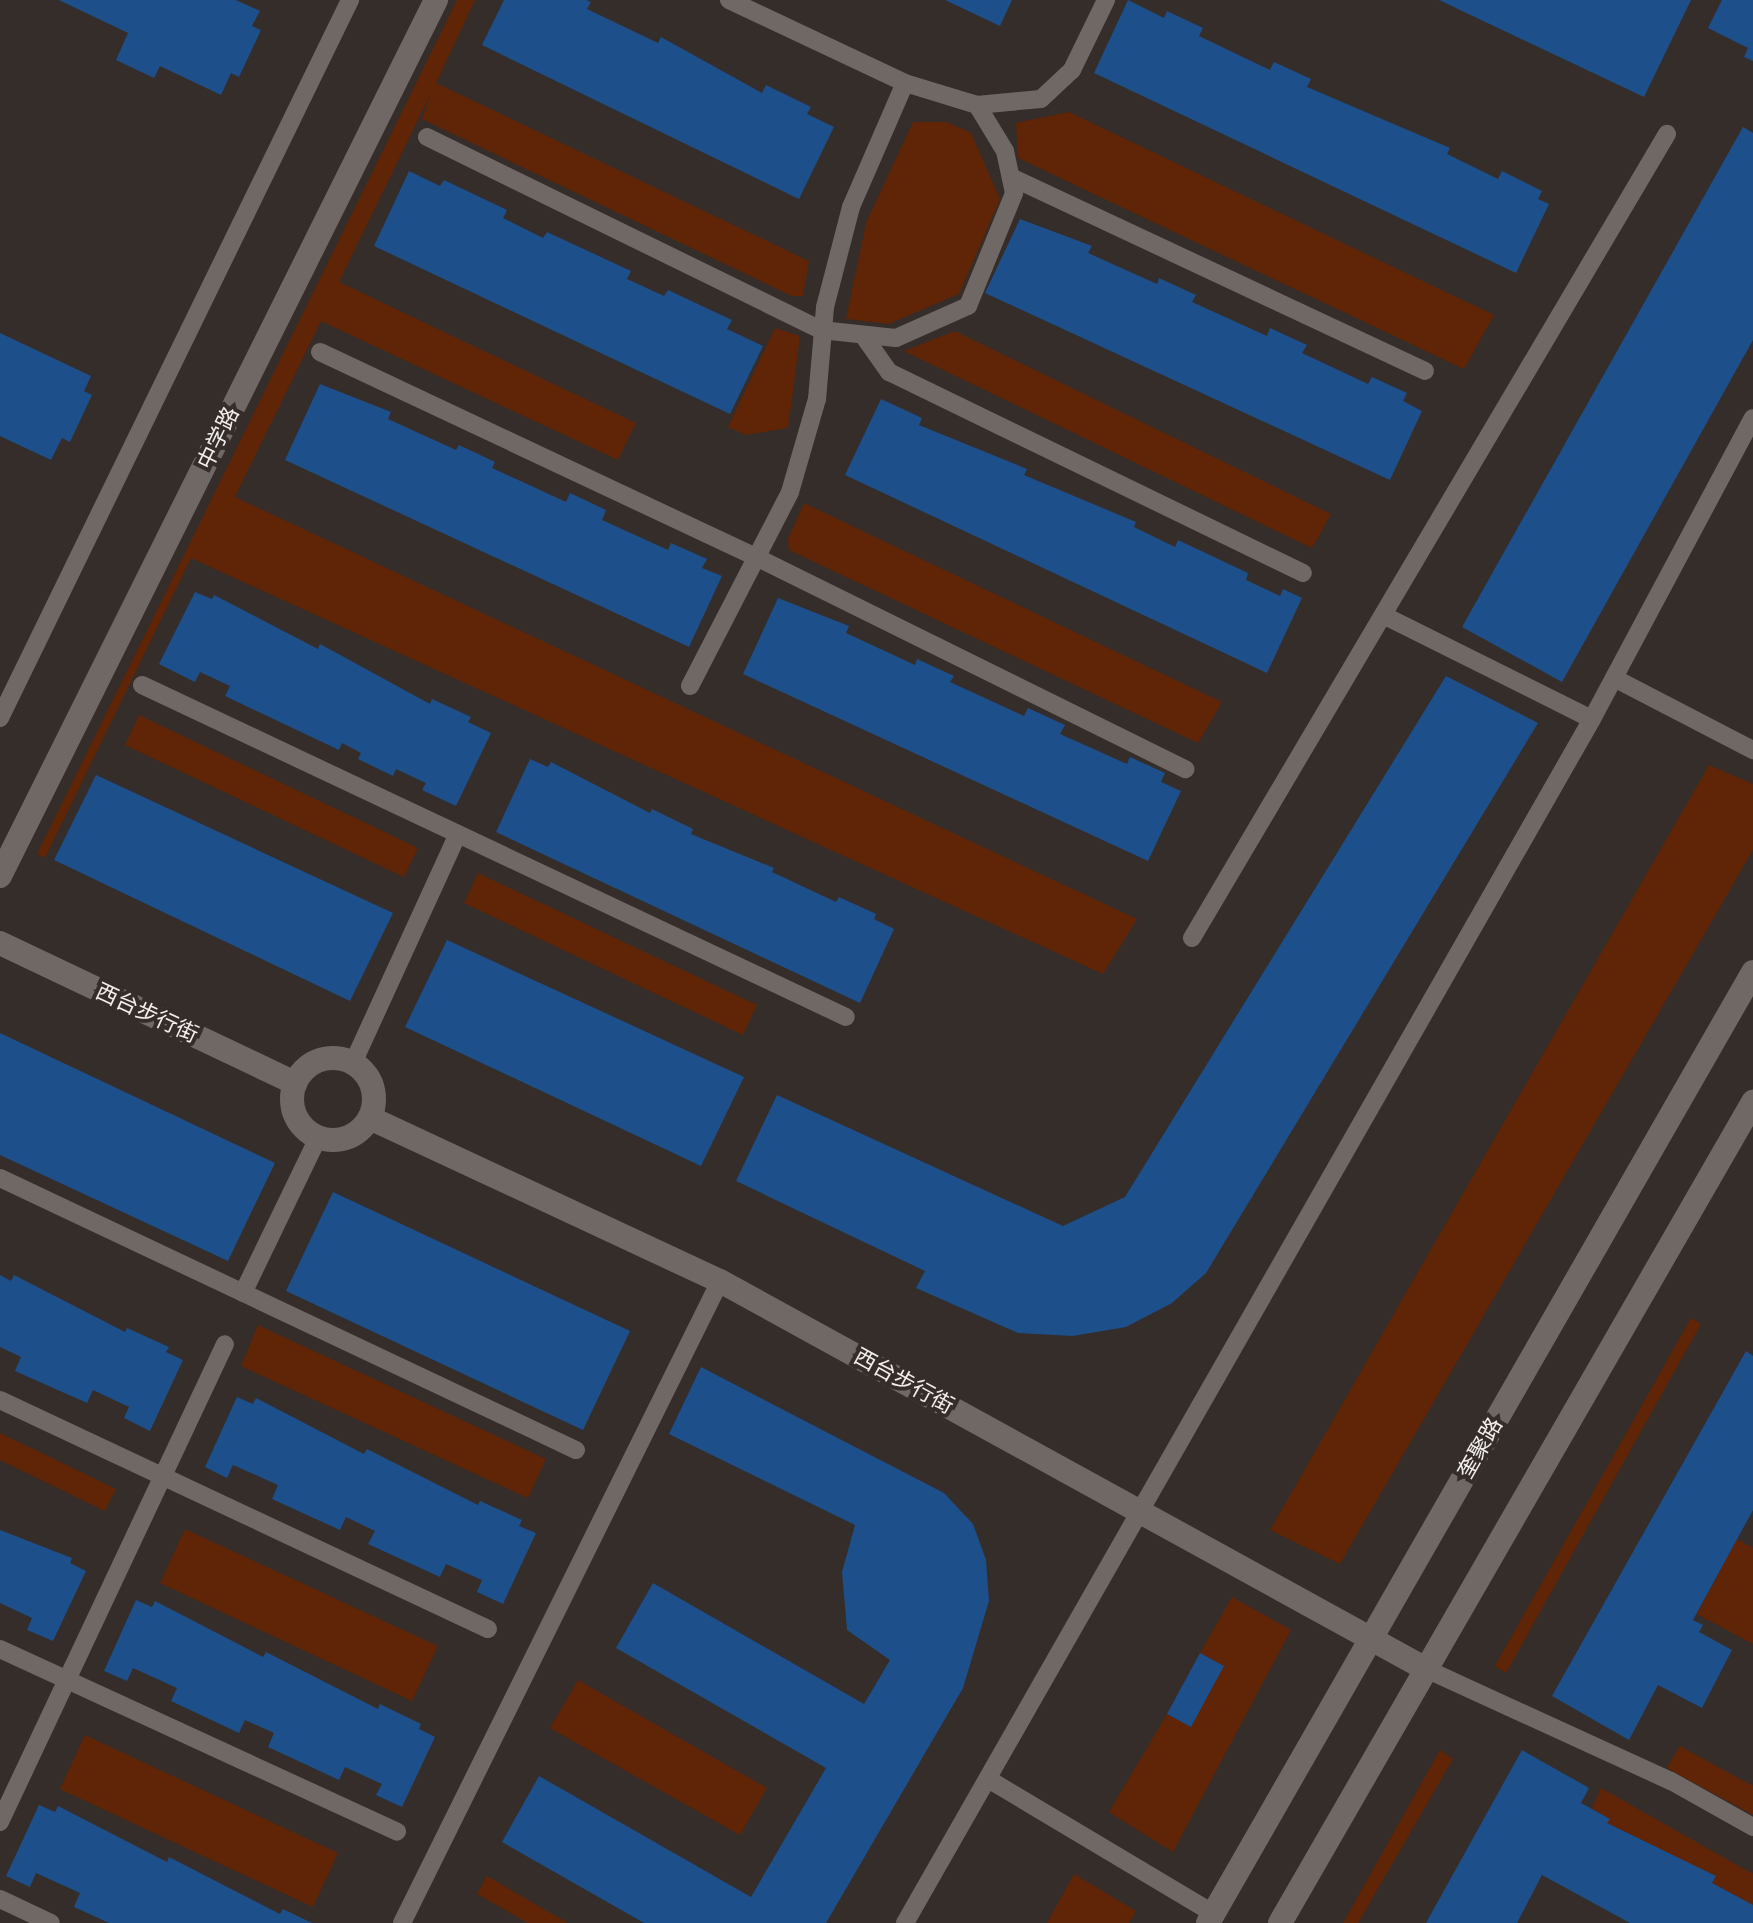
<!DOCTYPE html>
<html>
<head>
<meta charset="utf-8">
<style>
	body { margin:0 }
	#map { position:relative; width:1753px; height:1923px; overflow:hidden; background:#342d2a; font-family:"Titillium Web","Noto Sans SC",sans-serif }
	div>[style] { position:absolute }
	.green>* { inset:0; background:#602406 }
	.building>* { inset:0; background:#1d4f8b }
	.lane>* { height:18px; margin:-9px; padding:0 9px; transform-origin:9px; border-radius:9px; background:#706864 }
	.street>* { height:24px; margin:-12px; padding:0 12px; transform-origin:12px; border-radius:12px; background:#706864 }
	.street>.ring { margin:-12px; padding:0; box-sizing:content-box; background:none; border:24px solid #706864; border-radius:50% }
	.secondary>* { height:24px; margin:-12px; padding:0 12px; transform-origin:12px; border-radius:12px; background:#706864 }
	span { translate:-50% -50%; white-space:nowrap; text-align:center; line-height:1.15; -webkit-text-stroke:8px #342d2a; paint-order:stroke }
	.street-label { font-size:22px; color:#f3eeec }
</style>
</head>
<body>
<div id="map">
	<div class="green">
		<i style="clip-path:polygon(457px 0,475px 0,436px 83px,809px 261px,803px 296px,792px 296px,422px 119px,430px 95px,339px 282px,636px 423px,618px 460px,321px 321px,235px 497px,1137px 919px,1103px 974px,191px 558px,45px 858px,37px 854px)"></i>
		<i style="clip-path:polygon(1069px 112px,1494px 315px,1464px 369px,1018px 158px,1016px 123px)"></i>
		<i style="clip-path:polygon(913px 122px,947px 122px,971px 133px,1000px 199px,959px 294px,889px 324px,846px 319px,866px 223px)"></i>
		<i style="clip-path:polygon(775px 328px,800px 336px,788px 428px,746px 435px,728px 427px)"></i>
		<i style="clip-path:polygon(955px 331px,1331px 514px,1312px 548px,904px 351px)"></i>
		<i style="clip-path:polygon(804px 503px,1222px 702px,1198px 743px,789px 550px,788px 539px)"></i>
		<i style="clip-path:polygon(139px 715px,418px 848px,404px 877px,125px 745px)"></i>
		<i style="clip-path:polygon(1709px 765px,1753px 784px,1753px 850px,1340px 1564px,1270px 1530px)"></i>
		<i style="clip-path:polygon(478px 873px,757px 1005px,743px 1035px,464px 903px)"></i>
		<i style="clip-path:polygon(1691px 1318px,1701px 1324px,1506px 1673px,1495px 1666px)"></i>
		<i style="clip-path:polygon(258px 1325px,546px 1459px,528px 1498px,241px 1366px)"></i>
		<i style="clip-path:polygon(0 1433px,116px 1489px,105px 1511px,0 1460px)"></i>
		<i style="clip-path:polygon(185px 1529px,438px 1646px,412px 1701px,160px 1583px)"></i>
		<i style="clip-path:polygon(1737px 1539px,1753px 1548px,1753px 1644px,1697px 1614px)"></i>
		<i style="clip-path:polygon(1232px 1597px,1291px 1630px,1173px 1852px,1109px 1812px,1167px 1714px,1191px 1727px,1224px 1666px,1200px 1653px)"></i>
		<i style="clip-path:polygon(578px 1680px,767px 1788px,740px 1835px,550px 1728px)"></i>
		<i style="clip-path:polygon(85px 1735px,338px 1853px,313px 1907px,60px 1789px)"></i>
		<i style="clip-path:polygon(1680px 1746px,1753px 1786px,1753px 1815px,1667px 1768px)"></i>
		<i style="clip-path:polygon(1440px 1750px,1453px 1759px,1358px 1923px,1343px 1923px)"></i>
		<i style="clip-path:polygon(1601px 1788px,1753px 1874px,1753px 1905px,1712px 1883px,1715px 1876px,1607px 1823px,1609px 1818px,1592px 1809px)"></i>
		<i style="clip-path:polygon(1074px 1874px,1136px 1911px,1129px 1923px,1047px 1923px)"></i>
		<i style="clip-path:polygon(487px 1876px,568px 1923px,528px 1923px,477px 1894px)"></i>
	</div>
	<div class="building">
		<i style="clip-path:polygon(59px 0,236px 0,260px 11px,252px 26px,261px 30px,239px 77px,231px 73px,221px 95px,160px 66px,154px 78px,116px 60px,128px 33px)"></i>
		<i style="clip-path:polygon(504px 0,586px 0,591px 2px,587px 9px,658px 43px,661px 37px,762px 93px,766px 85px,811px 107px,807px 114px,834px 127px,799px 199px,482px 45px)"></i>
		<i style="clip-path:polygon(945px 0,1012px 0,1000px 26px)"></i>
		<i style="clip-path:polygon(1128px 0,1164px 18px,1167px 11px,1203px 28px,1199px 36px,1270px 70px,1274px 62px,1311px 79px,1307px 87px,1450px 148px,1447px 154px,1498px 179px,1502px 171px,1542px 191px,1538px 199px,1549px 204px,1516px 273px,1094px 73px)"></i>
		<i style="clip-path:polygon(1439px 0,1691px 0,1644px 97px)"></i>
		<i style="clip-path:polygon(1722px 0,1753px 0,1753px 61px,1744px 57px,1748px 48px,1708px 28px)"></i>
		<i style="clip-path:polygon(1743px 127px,1753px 133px,1753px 340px,1562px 682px,1462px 627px)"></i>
		<i style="clip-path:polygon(409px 171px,440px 186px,444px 180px,507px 210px,503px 218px,543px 238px,547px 232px,631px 271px,627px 279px,664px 296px,668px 290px,732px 320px,727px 329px,763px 346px,730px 414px,374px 246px)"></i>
		<i style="clip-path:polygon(1020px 219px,1092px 246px,1088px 253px,1157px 284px,1159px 278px,1196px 295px,1192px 302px,1267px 336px,1270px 328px,1307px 345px,1302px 353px,1368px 384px,1372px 377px,1407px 393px,1403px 401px,1422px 411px,1390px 480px,985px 293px)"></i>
		<i style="clip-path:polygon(0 333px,91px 376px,84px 391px,92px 395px,70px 442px,62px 438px,51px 460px,0 436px)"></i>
		<i style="clip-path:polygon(320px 384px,391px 412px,388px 419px,456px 450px,459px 445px,495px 462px,492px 468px,566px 502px,570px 493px,606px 510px,602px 520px,668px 550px,671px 543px,707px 559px,702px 568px,722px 576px,689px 647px,285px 460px)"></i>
		<i style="clip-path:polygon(881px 399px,922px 418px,919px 425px,1027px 469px,1024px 475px,1136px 522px,1134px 527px,1175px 547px,1178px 540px,1248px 573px,1246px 580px,1280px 596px,1283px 589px,1302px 598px,1267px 673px,845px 475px)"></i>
		<i style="clip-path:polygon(195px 592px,212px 599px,214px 595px,318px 649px,320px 644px,430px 704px,432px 699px,471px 717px,468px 722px,491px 733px,456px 806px,422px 790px,426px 783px,396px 769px,393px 776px,358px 759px,361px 753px,342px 743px,339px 750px,225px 696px,230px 686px,200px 672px,195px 682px,159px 664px)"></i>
		<i style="clip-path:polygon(778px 598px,849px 626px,846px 633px,915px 665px,917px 659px,954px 676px,950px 682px,1024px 716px,1028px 708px,1065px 725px,1060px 734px,1127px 764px,1130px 757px,1165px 773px,1161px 782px,1181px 791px,1148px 861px,743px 674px)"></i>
		<i style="clip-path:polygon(1446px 676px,1538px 723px,1206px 1273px,1172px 1303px,1126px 1327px,1073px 1336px,1018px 1333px,916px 1288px,925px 1271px,736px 1181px,777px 1095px,1063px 1226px,1125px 1197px)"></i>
		<i style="clip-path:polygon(530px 759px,548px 767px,551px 762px,650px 813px,652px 809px,693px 829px,691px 834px,774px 868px,772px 872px,836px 902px,839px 897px,876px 914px,874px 919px,894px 929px,860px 1003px,496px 832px)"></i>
		<i style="clip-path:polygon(96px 775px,393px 913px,350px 1001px,54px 860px)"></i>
		<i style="clip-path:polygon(447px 940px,744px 1077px,701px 1166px,405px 1027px)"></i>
		<i style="clip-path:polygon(0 1033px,275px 1163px,228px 1261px,0 1155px)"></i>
		<i style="clip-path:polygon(333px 1192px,630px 1331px,583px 1430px,286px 1291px)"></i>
		<i style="clip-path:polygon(0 1275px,11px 1281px,14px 1275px,125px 1332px,127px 1328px,169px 1347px,166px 1352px,183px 1360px,150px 1431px,124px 1418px,129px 1407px,93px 1390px,87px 1403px,15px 1371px,21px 1357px,0 1347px)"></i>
		<i style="clip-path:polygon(1746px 1351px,1753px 1356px,1753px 1510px,1693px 1620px,1703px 1625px,1699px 1632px,1732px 1650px,1702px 1708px,1658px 1685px,1629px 1740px,1552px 1696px)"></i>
		<i style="clip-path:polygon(701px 1367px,944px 1493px,973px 1524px,986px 1560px,989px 1601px,963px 1688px,826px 1923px,644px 1923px,502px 1842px,539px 1776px,751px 1897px,826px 1768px,616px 1648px,653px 1583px,864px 1704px,890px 1660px,847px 1630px,842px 1572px,855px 1525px,669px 1434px)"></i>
		<i style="clip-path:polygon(237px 1397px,253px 1404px,256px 1398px,364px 1454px,367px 1449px,478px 1505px,480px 1501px,522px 1520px,519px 1526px,536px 1533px,503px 1604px,477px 1592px,482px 1580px,446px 1564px,440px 1577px,368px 1544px,375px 1531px,346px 1517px,340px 1530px,272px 1499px,278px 1485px,233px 1465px,227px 1478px,205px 1467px)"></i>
		<i style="clip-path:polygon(0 1530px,72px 1558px,70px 1563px,86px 1571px,53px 1641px,27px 1630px,32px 1618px,0 1603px)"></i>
		<i style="clip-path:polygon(136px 1600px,152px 1607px,155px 1601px,263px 1657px,266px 1652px,378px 1709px,380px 1704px,421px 1724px,419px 1729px,435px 1737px,402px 1807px,376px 1795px,382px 1784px,345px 1767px,339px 1780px,268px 1747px,274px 1733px,245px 1720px,239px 1733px,171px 1701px,177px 1688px,133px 1668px,127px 1681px,104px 1671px)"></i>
		<i style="clip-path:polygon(1200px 1653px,1224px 1666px,1191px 1727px,1167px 1714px)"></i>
		<i style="clip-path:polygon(1522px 1750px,1589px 1788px,1581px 1803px,1610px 1819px,1607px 1823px,1716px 1876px,1712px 1883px,1753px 1905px,1753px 1923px,1630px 1923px,1542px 1875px,1517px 1923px,1426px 1923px)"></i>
		<i style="clip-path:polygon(39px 1805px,55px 1812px,58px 1806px,167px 1862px,169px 1857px,280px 1914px,283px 1909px,312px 1923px,109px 1923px,74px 1907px,80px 1893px,36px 1873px,30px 1887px,6px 1876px)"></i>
	</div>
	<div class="lane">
		<i style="left:729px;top:0;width:195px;rotate:25.2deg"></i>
		<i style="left:905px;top:83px;width:75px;rotate:17deg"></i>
		<i style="left:977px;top:105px;width:64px;rotate:-5.4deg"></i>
		<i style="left:1041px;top:99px;width:42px;rotate:-43.1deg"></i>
		<i style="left:1072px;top:70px;width:78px;rotate:-64.1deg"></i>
		<i style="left:427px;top:137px;width:439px;rotate:26.1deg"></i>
		<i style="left:821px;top:330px;width:75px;rotate:6.1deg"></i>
		<i style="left:896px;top:338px;width:79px;rotate:-24deg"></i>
		<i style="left:968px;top:306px;width:122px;rotate:-67.8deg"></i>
		<i style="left:1014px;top:193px;width:43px;rotate:-102.1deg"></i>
		<i style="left:1005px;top:151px;width:54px;rotate:-121.3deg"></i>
		<i style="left:1011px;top:177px;width:457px;rotate:25.1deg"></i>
		<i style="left:865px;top:338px;width:42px;rotate:54.8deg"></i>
		<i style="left:889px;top:372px;width:460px;rotate:25.9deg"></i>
		<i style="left:320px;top:352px;width:482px;rotate:25.2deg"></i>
		<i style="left:756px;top:557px;width:479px;rotate:26.3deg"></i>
		<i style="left:1385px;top:616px;width:231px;rotate:26.5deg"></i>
		<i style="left:1614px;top:678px;width:157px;rotate:27.4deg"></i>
		<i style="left:142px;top:685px;width:778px;rotate:25.25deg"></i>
		<i style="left:690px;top:686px;width:218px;rotate:-62.7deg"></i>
		<i style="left:790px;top:492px;width:97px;rotate:-73.8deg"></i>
		<i style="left:817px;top:399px;width:92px;rotate:-85deg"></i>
		<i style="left:825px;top:307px;width:103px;rotate:-75.4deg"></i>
		<i style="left:851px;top:207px;width:135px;rotate:-66.5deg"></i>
		<i style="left:0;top:718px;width:799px;rotate:-64.01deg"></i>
		<i style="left:1192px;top:938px;width:934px;rotate:-59.43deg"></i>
		<i style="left:353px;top:1063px;width:252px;rotate:-65.4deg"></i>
		<i style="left:0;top:1178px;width:637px;rotate:25.28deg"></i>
		<i style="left:243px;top:1293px;width:172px;rotate:-64.2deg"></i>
		<i style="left:0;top:1400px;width:539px;rotate:25.14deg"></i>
		<i style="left:0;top:1649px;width:437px;rotate:24.7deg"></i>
		<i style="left:1426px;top:1669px;width:269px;rotate:24.6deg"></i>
		<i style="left:1671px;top:1781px;width:94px;rotate:29.3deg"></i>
		<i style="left:988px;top:1779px;width:262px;rotate:30.8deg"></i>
		<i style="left:0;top:1822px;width:528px;rotate:-64.79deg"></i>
		<i style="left:0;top:1899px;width:56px;rotate:25.2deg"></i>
		<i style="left:402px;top:1923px;width:716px;rotate:-63.65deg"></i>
		<i style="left:905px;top:1923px;width:1386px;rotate:-60.29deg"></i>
		<i style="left:1592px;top:719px;width:341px;rotate:-61.9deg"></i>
	</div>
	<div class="street">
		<i style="left:0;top:943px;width:327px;rotate:25.4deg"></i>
		<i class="ring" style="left:292px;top:1058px;width:58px;height:58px"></i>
		<i style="left:370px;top:1118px;width:386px;rotate:25deg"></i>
		<i style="left:720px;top:1281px;width:806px;rotate:28.79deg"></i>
	</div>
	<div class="secondary">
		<i style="left:0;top:876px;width:979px;rotate:-63.54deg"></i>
		<i style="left:1208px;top:1923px;width:1096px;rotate:-60.18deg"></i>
		<i style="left:1280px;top:1923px;width:948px;rotate:-60.05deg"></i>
	</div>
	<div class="street-label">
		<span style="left:218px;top:438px;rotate:-64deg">中学路</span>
		<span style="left:147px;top:1013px;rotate:25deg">西台步行街</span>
		<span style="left:904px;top:1381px;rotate:29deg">西台步行街</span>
		<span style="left:1480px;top:1448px;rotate:-60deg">奎聚路</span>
	</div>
</div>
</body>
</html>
